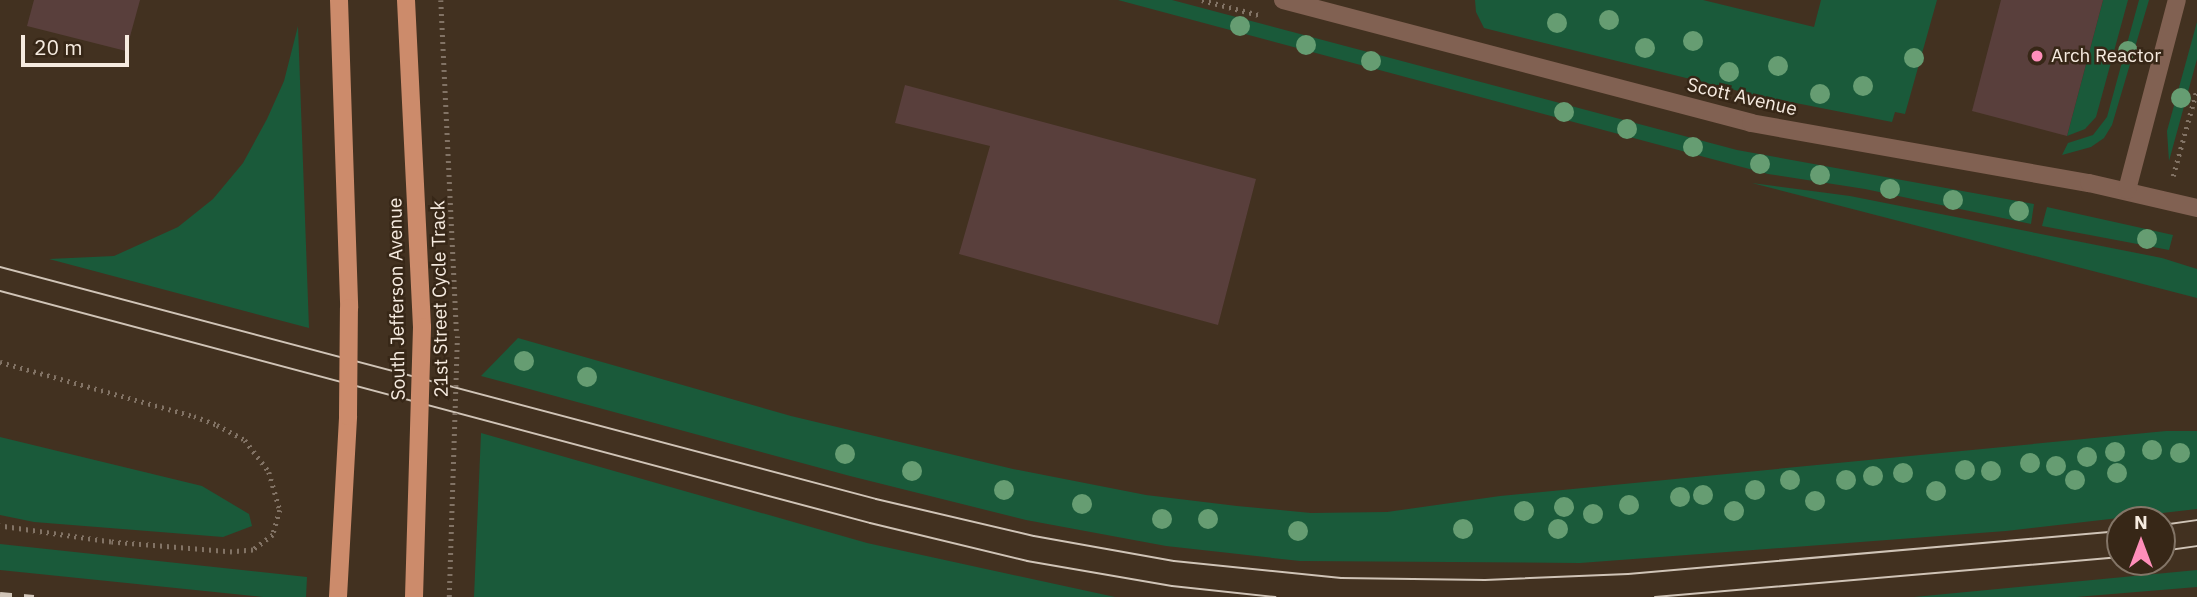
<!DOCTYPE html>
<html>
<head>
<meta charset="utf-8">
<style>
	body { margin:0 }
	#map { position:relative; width:2197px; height:597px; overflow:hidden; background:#423120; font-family:"IBM Plex Sans",sans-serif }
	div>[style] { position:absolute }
	.green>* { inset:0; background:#1a5a3a }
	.building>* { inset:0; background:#593f3c }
	.path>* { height:4.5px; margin-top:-2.25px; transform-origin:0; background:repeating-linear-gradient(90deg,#827365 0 2px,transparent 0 7px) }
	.minor>* { height:18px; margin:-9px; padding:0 9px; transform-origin:9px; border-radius:9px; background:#816152 }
	.primary>* { height:18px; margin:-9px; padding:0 9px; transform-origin:9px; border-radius:9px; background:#cc8b6b }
	.tram>* { height:2px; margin:-1px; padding:0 1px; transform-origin:1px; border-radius:1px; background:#d0c4b7 }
	.rail>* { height:5px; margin-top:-2.5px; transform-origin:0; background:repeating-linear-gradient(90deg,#d0c4b7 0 12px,transparent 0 24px) }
	.path-bridge>* { height:4.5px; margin-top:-2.25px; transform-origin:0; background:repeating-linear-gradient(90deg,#827365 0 2px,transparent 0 7px) }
	.primary-bridge>* { height:18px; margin:-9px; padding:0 9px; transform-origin:9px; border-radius:9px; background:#cc8b6b }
	.trees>* { width:20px; height:20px; margin:-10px; border-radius:50%; background:#669d72 }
	.dots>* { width:19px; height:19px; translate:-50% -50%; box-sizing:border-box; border:4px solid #372717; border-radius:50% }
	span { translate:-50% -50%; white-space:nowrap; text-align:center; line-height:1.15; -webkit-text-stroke:5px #372717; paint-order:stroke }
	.poi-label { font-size:19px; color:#f6ebe0 }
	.left { translate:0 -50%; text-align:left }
	.street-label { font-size:19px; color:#f6ebe0 }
	.north { position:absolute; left:2106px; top:506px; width:70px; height:70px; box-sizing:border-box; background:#372717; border:2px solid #837567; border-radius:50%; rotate:0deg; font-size:19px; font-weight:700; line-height:28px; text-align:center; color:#f6ebe0 }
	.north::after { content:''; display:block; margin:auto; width:24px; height:32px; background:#ff8eba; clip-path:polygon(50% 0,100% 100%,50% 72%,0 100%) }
	.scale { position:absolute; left:21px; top:35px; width:108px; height:32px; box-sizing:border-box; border:4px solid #f6ebe0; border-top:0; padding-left:9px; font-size:21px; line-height:24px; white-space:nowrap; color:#f6ebe0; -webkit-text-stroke:5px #372717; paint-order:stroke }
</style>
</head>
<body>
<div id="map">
	<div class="green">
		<i style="clip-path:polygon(1118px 0,1172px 0,1737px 150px,2034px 204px,2031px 224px,1865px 189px,1768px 174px)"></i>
		<i style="clip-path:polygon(1475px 0,1703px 0,1814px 27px,1821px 0,1937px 0,1905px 114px,1895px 112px,1892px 122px,1755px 95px,1484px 28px,1476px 12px)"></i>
		<i style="clip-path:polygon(2103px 0,2128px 0,2096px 117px,2085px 129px,2067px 136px)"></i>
		<i style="clip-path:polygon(2139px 0,2149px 0,2112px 125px,2104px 138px,2091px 147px,2062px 155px,2068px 143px,2093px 135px,2107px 117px)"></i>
		<i style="clip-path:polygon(2197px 22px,2197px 59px,2169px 161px,2167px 131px)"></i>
		<i style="clip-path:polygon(298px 26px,309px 328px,49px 259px,114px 256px,178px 227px,213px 199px,243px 163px,267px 119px,284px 81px)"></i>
		<i style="clip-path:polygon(1752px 183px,1850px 196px,2162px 258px,2197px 269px,2197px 298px)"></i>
		<i style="clip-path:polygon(2047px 207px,2173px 235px,2169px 250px,2042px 226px)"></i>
		<i style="clip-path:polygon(518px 338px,791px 416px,1013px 469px,1146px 495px,1237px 506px,1311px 513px,1387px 512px,1500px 496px,2166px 431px,2197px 431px,2197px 509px,2006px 531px,1580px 563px,1300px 561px,1166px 546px,1026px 520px,850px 476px,481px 376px)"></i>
		<i style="clip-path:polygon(481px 433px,867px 543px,1115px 597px,474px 597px)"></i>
		<i style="clip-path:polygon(0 437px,202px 486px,249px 514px,252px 526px,223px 537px,34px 522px,0 515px)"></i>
		<i style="clip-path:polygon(0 544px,307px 577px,306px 597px,263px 597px,0 570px)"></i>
		<i style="clip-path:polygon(2197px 570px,2197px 587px,2076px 597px,1914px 597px)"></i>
	</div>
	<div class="building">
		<i style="clip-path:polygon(34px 0,140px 0,126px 51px,27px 26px)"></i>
		<i style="clip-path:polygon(2001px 0,2103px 0,2067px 136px,1972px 111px)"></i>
		<i style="clip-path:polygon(905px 85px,1256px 179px,1218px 325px,959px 254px,990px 146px,895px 123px)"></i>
	</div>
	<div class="path">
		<i style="left:441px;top:0;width:336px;rotate:87.3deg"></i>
		<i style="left:1202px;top:0;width:59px;rotate:14.7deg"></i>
		<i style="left:2173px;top:176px;width:90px;rotate:-74.6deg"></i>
		<i style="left:0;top:362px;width:201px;rotate:15.6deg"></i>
		<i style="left:194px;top:416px;width:25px;rotate:21deg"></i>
		<i style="left:217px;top:425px;width:32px;rotate:28deg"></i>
		<i style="left:245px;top:440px;width:40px;rotate:53deg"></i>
		<i style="left:269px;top:472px;width:40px;rotate:74deg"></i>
		<i style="left:280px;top:510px;width:26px;rotate:106deg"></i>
		<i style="left:273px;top:535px;width:25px;rotate:143deg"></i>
		<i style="left:253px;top:550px;width:21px;rotate:175deg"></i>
		<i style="left:232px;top:552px;width:121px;rotate:-175.3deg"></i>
		<i style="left:111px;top:542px;width:112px;rotate:-171.8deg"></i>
	</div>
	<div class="minor">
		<i style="left:1283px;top:0;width:484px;rotate:14.7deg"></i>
		<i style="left:1751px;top:123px;width:343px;rotate:10.1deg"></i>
		<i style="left:2089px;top:183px;width:111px;rotate:13deg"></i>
		<i style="left:2127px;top:190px;width:196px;rotate:-75.3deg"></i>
	</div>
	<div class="primary">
		<i style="left:339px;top:0;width:308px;rotate:88.1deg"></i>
		<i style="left:406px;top:0;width:327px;rotate:87.2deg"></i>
	</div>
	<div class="tram">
		<i style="left:0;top:267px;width:906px;rotate:14.83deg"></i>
		<i style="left:876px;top:499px;width:162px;rotate:13.2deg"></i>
		<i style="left:1034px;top:536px;width:142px;rotate:10.1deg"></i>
		<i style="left:1174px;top:561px;width:168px;rotate:5.8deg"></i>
		<i style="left:1341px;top:578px;width:144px;rotate:0.8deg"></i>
		<i style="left:1485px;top:580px;width:143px;rotate:-2.4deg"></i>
		<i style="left:1628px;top:574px;width:494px;rotate:-5deg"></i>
		<i style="left:0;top:291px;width:900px;rotate:14.93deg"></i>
		<i style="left:870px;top:523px;width:162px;rotate:13.6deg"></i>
		<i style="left:1027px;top:561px;width:147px;rotate:9.8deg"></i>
		<i style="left:1172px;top:586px;width:104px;rotate:6.1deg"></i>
		<i style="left:2162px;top:525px;width:35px;rotate:-8deg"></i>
		<i style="left:2162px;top:551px;width:35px;rotate:-8deg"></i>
		<i style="left:1655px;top:597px;width:467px;rotate:-4.9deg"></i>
	</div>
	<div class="rail">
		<i style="left:0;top:594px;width:34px;rotate:5deg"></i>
	</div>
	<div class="path-bridge">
		<i style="left:449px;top:597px;width:261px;rotate:-88.2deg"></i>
	</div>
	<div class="primary-bridge">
		<i style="left:338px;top:597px;width:181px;rotate:-86.8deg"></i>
		<i style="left:348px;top:416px;width:108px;rotate:-89.5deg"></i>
		<i style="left:414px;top:597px;width:270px;rotate:-88.3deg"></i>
	</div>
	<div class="trees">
		<i style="left:1609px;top:20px"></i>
		<i style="left:1557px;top:23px"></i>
		<i style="left:1240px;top:26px"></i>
		<i style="left:1693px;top:41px"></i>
		<i style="left:1306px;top:45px"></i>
		<i style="left:1645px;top:48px"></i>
		<i style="left:2128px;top:51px"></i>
		<i style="left:1914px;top:58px"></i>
		<i style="left:1371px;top:61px"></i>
		<i style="left:1778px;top:66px"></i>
		<i style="left:1729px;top:72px"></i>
		<i style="left:1863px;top:86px"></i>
		<i style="left:1820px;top:94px"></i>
		<i style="left:2181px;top:98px"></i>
		<i style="left:1564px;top:112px"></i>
		<i style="left:1627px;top:129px"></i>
		<i style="left:1693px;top:147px"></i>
		<i style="left:1760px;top:164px"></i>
		<i style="left:1820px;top:175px"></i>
		<i style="left:1890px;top:189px"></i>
		<i style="left:1953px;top:200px"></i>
		<i style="left:2019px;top:211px"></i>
		<i style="left:2147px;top:239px"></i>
		<i style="left:524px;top:361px"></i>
		<i style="left:587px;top:377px"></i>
		<i style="left:2152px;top:450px"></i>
		<i style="left:2115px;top:452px"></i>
		<i style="left:2180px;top:453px"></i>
		<i style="left:845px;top:454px"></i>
		<i style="left:2087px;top:457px"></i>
		<i style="left:2030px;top:463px"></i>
		<i style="left:2056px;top:466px"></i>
		<i style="left:1965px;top:470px"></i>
		<i style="left:912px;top:471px"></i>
		<i style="left:1991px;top:471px"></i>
		<i style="left:1903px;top:473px"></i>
		<i style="left:2117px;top:473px"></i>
		<i style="left:1873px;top:476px"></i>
		<i style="left:1790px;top:480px"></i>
		<i style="left:1846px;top:480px"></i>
		<i style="left:2075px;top:480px"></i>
		<i style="left:1004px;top:490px"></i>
		<i style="left:1755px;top:490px"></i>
		<i style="left:1936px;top:491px"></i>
		<i style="left:1703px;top:495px"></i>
		<i style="left:1680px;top:497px"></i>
		<i style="left:1815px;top:501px"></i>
		<i style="left:1082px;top:504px"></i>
		<i style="left:1629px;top:505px"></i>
		<i style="left:1564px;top:507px"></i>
		<i style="left:1524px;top:511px"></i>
		<i style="left:1734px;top:511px"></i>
		<i style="left:1593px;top:514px"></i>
		<i style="left:1162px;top:519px"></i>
		<i style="left:1208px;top:519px"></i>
		<i style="left:1463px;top:529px"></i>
		<i style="left:1558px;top:529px"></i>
		<i style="left:1298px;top:531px"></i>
	</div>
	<div class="dots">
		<i style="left:2037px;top:56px;background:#ff8eba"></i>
	</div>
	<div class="poi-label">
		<span class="left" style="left:2051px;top:56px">Arch Reactor</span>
	</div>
	<div class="street-label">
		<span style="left:1742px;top:97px;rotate:13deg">Scott Avenue</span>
		<span style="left:397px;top:299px;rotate:-91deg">South Jefferson Avenue</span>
		<span style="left:440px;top:299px;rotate:-91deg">21st Street Cycle Track</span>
	</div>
	<div class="north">N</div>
	<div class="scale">20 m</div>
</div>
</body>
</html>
